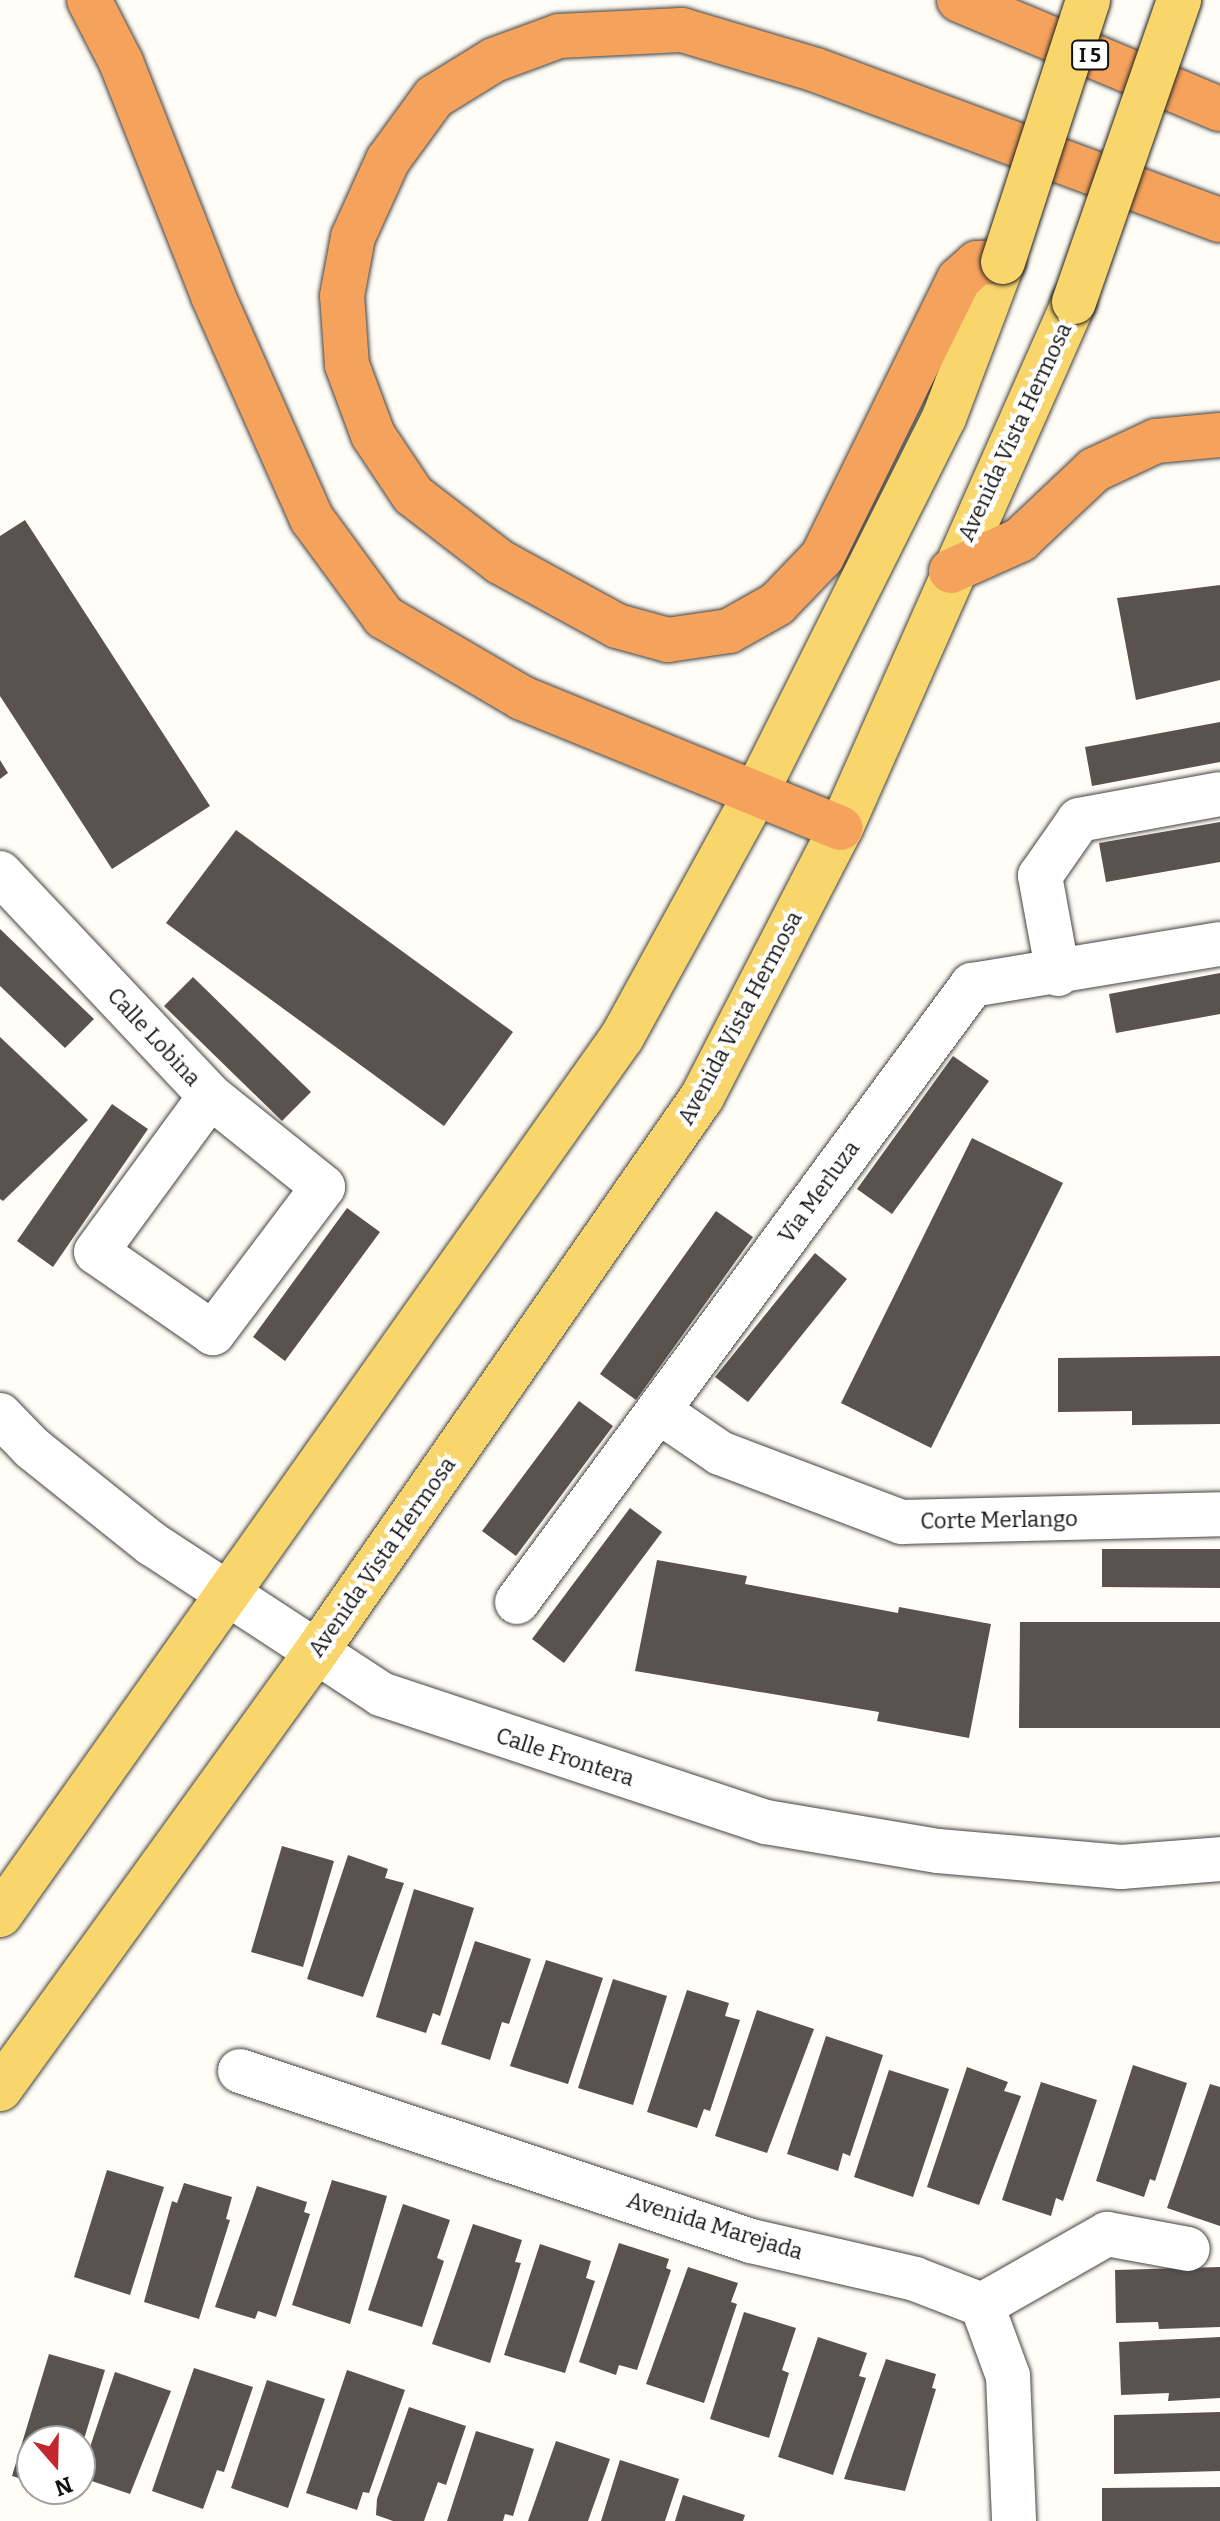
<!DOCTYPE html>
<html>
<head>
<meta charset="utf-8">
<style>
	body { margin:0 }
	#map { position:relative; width:1220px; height:2521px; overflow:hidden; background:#fffdf5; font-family:Bitter,serif }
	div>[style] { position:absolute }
	.building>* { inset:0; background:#5a524d }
	.roads { filter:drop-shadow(0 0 2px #444) drop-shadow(0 0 2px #444) }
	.minor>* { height:44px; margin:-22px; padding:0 22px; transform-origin:22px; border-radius:22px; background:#fff }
	.major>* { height:44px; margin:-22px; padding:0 22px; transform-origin:22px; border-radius:22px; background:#f9d66b }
	.highway>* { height:44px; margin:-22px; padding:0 22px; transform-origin:22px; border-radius:22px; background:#f5a25d }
	.bridges { filter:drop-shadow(0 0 2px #222) drop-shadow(0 0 2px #222) }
	.major-bridge>* { height:44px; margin:-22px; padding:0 22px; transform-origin:22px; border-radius:22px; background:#f9d66b }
	span { translate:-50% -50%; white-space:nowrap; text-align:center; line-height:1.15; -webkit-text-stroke:8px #fff; paint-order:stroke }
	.shield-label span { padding:2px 6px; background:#fff; border:2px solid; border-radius:6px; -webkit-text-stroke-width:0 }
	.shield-label { font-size:20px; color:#111; font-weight:700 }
	.street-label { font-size:22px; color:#111 }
	.north { position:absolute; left:16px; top:2425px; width:80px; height:80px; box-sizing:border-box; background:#fff; border:2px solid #a0a0a0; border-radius:50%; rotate:160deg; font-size:22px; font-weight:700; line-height:32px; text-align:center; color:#111 }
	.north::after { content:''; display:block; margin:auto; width:28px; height:36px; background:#c4262e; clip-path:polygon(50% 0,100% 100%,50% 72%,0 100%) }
</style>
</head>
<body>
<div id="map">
	<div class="building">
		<i style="clip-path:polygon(25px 520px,210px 806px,112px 869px,0 696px,0 536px)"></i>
		<i style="clip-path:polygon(1220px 585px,1220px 680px,1136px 700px,1117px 598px)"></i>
		<i style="clip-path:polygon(1220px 722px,1220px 762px,1092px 786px,1085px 747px)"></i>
		<i style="clip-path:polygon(0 760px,8px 773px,0 779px)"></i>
		<i style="clip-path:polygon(1220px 822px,1220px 862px,1106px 882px,1099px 843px)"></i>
		<i style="clip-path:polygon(236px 830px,513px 1032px,444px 1126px,166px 923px)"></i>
		<i style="clip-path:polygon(0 929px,94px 1019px,65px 1048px,0 986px)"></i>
		<i style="clip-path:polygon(1220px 973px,1220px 1014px,1116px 1033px,1109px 994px)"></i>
		<i style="clip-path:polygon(193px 977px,311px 1092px,282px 1121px,164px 1006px)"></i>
		<i style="clip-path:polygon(0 1037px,88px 1120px,3px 1201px,0 1199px)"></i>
		<i style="clip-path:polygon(953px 1056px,989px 1081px,892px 1214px,857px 1189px)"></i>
		<i style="clip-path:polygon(112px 1104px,148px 1129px,53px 1267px,17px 1241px)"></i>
		<i style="clip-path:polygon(972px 1138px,1063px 1183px,931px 1448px,841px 1403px)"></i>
		<i style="clip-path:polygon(347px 1208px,380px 1232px,285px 1361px,253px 1337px)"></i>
		<i style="clip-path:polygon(716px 1211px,753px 1237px,636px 1400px,600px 1374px)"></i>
		<i style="clip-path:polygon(815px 1253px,847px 1279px,748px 1402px,715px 1377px)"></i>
		<i style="clip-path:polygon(1220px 1356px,1220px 1424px,1132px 1425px,1132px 1411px,1058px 1412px,1058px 1358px)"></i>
		<i style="clip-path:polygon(579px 1401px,613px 1426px,516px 1556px,482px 1531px)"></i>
		<i style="clip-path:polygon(630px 1508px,662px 1532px,564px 1663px,532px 1639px)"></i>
		<i style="clip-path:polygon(1102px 1549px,1220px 1549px,1220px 1588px,1102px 1587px)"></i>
		<i style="clip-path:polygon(657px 1560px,747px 1576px,745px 1584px,898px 1613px,899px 1607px,991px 1624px,969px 1738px,877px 1721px,879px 1712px,635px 1671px)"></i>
		<i style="clip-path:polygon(1020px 1622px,1220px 1622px,1220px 1728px,1019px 1728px)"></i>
		<i style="clip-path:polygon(282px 1846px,334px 1861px,303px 1967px,251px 1952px)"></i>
		<i style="clip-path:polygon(348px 1855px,388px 1869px,385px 1878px,404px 1883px,363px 1997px,307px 1979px)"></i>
		<i style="clip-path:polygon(414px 1889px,474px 1908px,440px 2016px,433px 2013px,426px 2033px,376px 2017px)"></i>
		<i style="clip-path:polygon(475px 1941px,531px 1959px,509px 2024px,502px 2022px,490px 2060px,441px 2044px)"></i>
		<i style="clip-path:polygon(546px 1960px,603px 1978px,568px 2084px,510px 2066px)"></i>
		<i style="clip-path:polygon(613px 1979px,667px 1996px,633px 2105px,578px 2088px)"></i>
		<i style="clip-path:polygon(687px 1990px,729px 2003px,725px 2016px,740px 2020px,710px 2111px,704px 2109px,697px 2128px,647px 2112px)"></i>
		<i style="clip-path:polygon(757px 2010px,814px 2029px,767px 2153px,715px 2136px)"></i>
		<i style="clip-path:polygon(826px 2036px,883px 2055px,850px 2156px,843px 2153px,838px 2171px,787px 2154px)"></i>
		<i style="clip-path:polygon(1133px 2065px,1187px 2083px,1155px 2181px,1150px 2179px,1144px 2197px,1096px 2181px)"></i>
		<i style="clip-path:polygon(967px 2067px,1008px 2082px,1004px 2091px,1021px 2096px,979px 2205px,927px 2187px)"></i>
		<i style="clip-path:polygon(889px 2070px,949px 2089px,913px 2197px,854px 2177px)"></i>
		<i style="clip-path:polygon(1041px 2082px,1097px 2100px,1063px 2201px,1056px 2198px,1051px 2216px,1002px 2200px)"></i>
		<i style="clip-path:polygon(1210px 2084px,1220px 2087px,1220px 2226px,1167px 2208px)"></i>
		<i style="clip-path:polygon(107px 2170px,164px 2187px,130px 2295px,74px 2277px)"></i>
		<i style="clip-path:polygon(332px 2180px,387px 2196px,350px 2324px,292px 2305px)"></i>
		<i style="clip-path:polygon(184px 2183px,232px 2197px,226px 2219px,230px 2220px,199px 2319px,144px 2302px,172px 2201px,177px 2203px)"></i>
		<i style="clip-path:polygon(257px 2186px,307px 2202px,304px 2212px,310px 2214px,276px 2317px,258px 2311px,255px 2319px,215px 2307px)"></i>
		<i style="clip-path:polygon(403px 2204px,450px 2220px,437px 2258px,444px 2261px,422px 2327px,368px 2310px)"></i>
		<i style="clip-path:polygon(473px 2224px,522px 2240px,515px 2262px,521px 2263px,490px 2363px,432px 2344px)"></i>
		<i style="clip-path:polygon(619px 2243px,669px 2259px,666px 2268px,671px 2270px,637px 2370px,619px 2365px,616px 2375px,579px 2362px)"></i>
		<i style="clip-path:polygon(540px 2244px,591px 2261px,586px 2278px,595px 2281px,565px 2373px,504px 2355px)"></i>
		<i style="clip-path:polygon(688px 2267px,738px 2283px,731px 2302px,737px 2304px,704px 2403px,646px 2384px)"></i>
		<i style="clip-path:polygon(1220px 2267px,1220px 2327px,1159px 2329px,1158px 2322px,1116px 2323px,1115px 2270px)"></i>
		<i style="clip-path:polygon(744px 2312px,796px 2328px,782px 2370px,789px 2373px,769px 2438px,710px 2419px)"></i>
		<i style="clip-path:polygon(818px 2337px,867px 2353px,859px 2376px,866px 2378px,833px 2475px,778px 2457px)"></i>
		<i style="clip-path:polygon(1220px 2337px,1220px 2398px,1168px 2401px,1169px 2393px,1121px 2395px,1119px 2342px)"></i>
		<i style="clip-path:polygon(49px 2354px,105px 2370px,81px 2449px,80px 2441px,32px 2441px,32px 2482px,12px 2476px)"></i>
		<i style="clip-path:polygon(886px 2359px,936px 2374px,932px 2388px,936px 2389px,905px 2491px,844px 2479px)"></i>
		<i style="clip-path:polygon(194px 2368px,253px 2387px,224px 2472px,217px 2470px,203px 2509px,152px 2491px)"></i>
		<i style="clip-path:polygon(347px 2370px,405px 2390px,369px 2493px,363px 2492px,357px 2510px,306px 2493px)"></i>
		<i style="clip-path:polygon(115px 2372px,171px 2391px,130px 2494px,80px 2477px)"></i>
		<i style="clip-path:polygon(267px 2380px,325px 2399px,288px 2508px,231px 2488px)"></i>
		<i style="clip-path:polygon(409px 2407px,466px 2426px,446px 2485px,438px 2482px,424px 2521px,393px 2521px,376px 2515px,377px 2499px)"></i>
		<i style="clip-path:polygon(1220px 2412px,1220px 2471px,1114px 2474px,1114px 2415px)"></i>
		<i style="clip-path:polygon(476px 2431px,534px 2449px,513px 2516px,505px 2514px,503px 2521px,447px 2521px)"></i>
		<i style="clip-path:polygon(556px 2441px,610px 2459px,588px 2521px,528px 2521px)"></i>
		<i style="clip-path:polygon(620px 2460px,679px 2479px,665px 2521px,601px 2521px)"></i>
		<i style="clip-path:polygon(1220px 2487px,1220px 2521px,1102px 2521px,1102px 2488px)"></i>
		<i style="clip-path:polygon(683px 2495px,745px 2515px,743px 2521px,675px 2521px)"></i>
	</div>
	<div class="roads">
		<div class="minor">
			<i style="left:0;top:873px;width:306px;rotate:46.7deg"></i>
			<i style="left:210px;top:1096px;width:145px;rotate:38.8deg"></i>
			<i style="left:323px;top:1187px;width:183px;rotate:127deg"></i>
			<i style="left:213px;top:1333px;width:142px;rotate:-145.3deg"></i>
			<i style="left:96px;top:1252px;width:193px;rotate:-53.8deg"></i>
			<i style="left:1058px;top:974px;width:100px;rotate:-100.4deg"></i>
			<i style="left:1040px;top:876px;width:68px;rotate:-55.1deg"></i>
			<i style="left:1079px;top:820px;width:143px;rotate:-10.4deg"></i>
			<i style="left:660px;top:1412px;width:73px;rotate:34.3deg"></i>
			<i style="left:720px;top:1453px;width:195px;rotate:20.8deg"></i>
			<i style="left:902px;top:1522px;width:318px;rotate:-1.4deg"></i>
			<i style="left:0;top:1415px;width:46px;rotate:45.9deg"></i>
			<i style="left:32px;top:1448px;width:154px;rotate:38.7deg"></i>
			<i style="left:152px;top:1544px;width:274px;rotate:33.2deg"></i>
			<i style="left:381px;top:1694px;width:406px;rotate:18.4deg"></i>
			<i style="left:766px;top:1822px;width:174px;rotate:9.6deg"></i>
			<i style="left:938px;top:1851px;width:184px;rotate:5deg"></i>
			<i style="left:1121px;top:1867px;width:99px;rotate:-4.6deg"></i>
			<i style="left:517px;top:1602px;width:767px;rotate:-53.59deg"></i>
			<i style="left:972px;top:985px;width:251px;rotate:-9.4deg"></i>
			<i style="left:240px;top:2071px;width:539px;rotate:18.4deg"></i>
			<i style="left:751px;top:2241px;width:168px;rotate:13deg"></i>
			<i style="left:915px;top:2279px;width:72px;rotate:21.2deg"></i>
			<i style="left:982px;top:2305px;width:76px;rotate:69.9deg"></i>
			<i style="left:1008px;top:2376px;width:145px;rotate:87.6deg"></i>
			<i style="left:982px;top:2305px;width:144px;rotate:-29.6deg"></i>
			<i style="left:1107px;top:2234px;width:82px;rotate:10.5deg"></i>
		</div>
		<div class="major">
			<i style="left:0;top:1915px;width:1076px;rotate:-54.69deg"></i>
			<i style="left:622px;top:1037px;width:276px;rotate:-61.2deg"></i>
			<i style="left:755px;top:795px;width:422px;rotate:-63.4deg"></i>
			<i style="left:944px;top:418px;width:167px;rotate:-69.3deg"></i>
			<i style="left:0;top:2089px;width:536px;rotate:-54.11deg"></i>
			<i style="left:314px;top:1655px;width:680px;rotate:-55.19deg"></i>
			<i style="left:702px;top:1097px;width:303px;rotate:-62.7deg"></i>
			<i style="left:841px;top:828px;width:575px;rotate:-66.11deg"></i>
		</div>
		<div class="highway">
			<i style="left:89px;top:0;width:70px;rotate:62.7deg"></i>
			<i style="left:121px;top:62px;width:251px;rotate:68.5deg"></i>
			<i style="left:213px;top:296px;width:244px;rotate:66.1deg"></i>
			<i style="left:312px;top:519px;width:122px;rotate:53.7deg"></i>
			<i style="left:384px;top:617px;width:160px;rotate:30.4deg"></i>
			<i style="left:522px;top:698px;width:344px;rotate:22.2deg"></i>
			<i style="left:959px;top:0;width:283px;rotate:22.7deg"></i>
			<i style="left:1003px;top:262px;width:26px;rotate:178deg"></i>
			<i style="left:977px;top:263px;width:24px;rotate:138deg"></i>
			<i style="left:959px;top:279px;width:310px;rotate:116.2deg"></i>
			<i style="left:822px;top:557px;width:65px;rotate:133.8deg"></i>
			<i style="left:777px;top:604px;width:55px;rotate:150.6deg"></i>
			<i style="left:729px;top:631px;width:62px;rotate:171.6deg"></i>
			<i style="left:668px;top:640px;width:53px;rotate:-164.6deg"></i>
			<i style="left:617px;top:626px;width:133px;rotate:-151.3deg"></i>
			<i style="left:500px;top:562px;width:110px;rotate:-142.4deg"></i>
			<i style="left:413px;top:495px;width:72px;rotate:-123.7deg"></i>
			<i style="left:373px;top:435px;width:75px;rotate:-110.4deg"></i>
			<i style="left:347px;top:365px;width:69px;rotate:-94.1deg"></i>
			<i style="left:342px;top:296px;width:60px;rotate:-79.4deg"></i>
			<i style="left:353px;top:237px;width:85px;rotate:-65.6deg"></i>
			<i style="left:388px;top:160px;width:78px;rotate:-53.9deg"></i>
			<i style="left:434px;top:97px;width:70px;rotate:-31.7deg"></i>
			<i style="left:494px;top:60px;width:69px;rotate:-20.3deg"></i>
			<i style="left:559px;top:36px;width:123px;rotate:-2.8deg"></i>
			<i style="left:682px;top:30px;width:140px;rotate:16.6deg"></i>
			<i style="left:816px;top:70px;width:431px;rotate:20.4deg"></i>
			<i style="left:951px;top:571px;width:76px;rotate:-24.2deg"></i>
			<i style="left:1020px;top:540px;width:102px;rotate:-43.4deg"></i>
			<i style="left:1094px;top:470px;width:68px;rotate:-25.1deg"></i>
			<i style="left:1156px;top:441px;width:64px;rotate:-5.4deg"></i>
		</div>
	</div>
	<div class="bridges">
		<div class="major-bridge">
			<i style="left:1003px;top:262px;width:275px;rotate:-72deg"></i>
			<i style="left:1074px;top:302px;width:320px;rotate:-70.8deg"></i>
		</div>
	</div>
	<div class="shield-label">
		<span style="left:1090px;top:55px">I 5</span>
	</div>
	<div class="street-label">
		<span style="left:1015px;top:432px;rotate:-65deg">Avenida Vista Hermosa</span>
		<span style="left:740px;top:1018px;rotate:-62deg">Avenida Vista Hermosa</span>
		<span style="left:154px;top:1037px;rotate:47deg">Calle Lobina</span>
		<span style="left:819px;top:1192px;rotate:-54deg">Via Merluza</span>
		<span style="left:999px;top:1520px;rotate:-1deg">Corte Merlango</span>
		<span style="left:382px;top:1557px;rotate:-55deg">Avenida Vista Hermosa</span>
		<span style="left:565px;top:1757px;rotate:18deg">Calle Frontera</span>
		<span style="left:715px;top:2226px;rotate:17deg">Avenida Marejada</span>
	</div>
	<div class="north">N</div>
</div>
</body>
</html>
